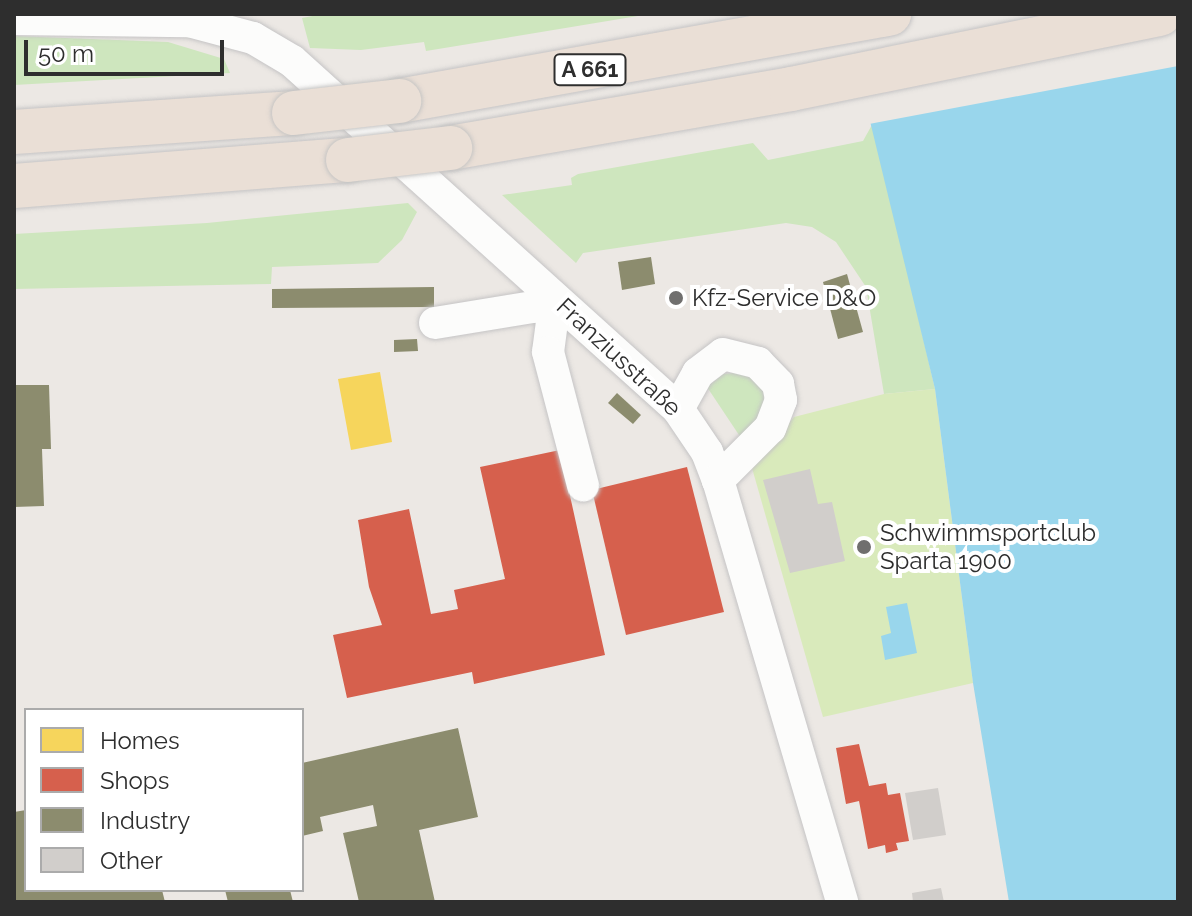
<!DOCTYPE html>
<html>
<head>
<meta charset="utf-8">
<style>
	body { margin:0 }
	#map { position:relative; width:1192px; height:916px; overflow:hidden; background:#ece8e4; font-family:Raleway,sans-serif }
	div>[style] { position:absolute }
	.green>* { inset:0; background:#cee6be }
	.pitch>* { inset:0; background:#d9eabb }
	.water>* { inset:0; background:#99d6ec }
	.pier>* { inset:0; background:#ece8e4 }
	.homes>* { inset:0; background:#f6d55c }
	.shops>* { inset:0; background:#d6604d }
	.industry>* { inset:0; background:#8c8c6e }
	.building>* { inset:0; background:#d1cecb }
	.roads { filter:drop-shadow(0 0 2px #c5c4c5) drop-shadow(0 0 2px #c5c4c5) }
	.minor>* { height:32px; margin:-16px; padding:0 16px; transform-origin:16px; border-radius:16px; background:#fcfcfb }
	.highway>* { height:44px; margin:-22px; padding:0 22px; transform-origin:22px; border-radius:22px; background:#eadfd6 }
	.bridges { filter:drop-shadow(0 0 2px #c6c5c4) drop-shadow(0 0 2px #c6c5c4) }
	.highway-bridge>* { height:44px; margin:-22px; padding:0 22px; transform-origin:22px; border-radius:22px; background:#eadfd6 }
	.dots>* { width:22px; height:22px; translate:-50% -50%; box-sizing:border-box; border:4px solid #fff; border-radius:50% }
	span { translate:-50% -50%; white-space:nowrap; text-align:center; line-height:1.15; -webkit-text-stroke:8px #fff; paint-order:stroke }
	.shield-label span { padding:2px 6px; background:#fff; border:2px solid; border-radius:6px; -webkit-text-stroke-width:0 }
	.shield-label { font-size:22px; color:#2e2e2e; font-weight:700 }
	.poi-label { font-size:24px; color:#2e2e2e }
	.left { translate:0 -50%; text-align:left }
	.street-label { font-size:24px; color:#2e2e2e }
	.frame { position:absolute; inset:0; border:16px solid #2e2e2e; pointer-events:none }
	.legend { position:absolute; left:24px; top:708px; width:280px; height:184px; box-sizing:border-box; background:#fff; border:2px solid #ababab; margin:0; padding:10px 14px; list-style:none; font-size:24px; color:#2e2e2e }
	.legend li { display:flex; align-items:center; gap:16px; height:40px }
	.legend b { width:40px; border:2px solid #ababab }
	.scale { position:absolute; left:24px; top:40px; width:200px; height:36px; box-sizing:border-box; border:4px solid #2e2e2e; border-top:0; padding-left:10px; font-size:24px; line-height:28px; white-space:nowrap; color:#2e2e2e; -webkit-text-stroke:6px #fff; paint-order:stroke }
</style>
</head>
<body>
<div id="map">
	<div class="green">
		<i style="clip-path:polygon(323px 14px,650px 14px,426px 51px,424px 42px,361px 50px,310px 48px,302px 18px)"></i>
		<i style="clip-path:polygon(14px 36px,168px 42px,224px 59px,230px 73px,14px 85px)"></i>
		<i style="clip-path:polygon(873px 123px,935px 389px,884px 394px,866px 287px,836px 242px,812px 227px,786px 223px,583px 253px,576px 263px,502px 195px,572px 185px,571px 178px,578px 174px,753px 143px,768px 160px,863px 141px)"></i>
		<i style="clip-path:polygon(408px 203px,417px 212px,402px 240px,378px 263px,272px 267px,271px 284px,14px 289px,14px 234px,207px 223px)"></i>
		<i style="clip-path:polygon(745px 372px,763px 386px,765px 410px,741px 438px,707px 387px,723px 374px)"></i>
	</div>
	<div class="pitch">
		<i style="clip-path:polygon(935px 389px,973px 683px,823px 717px,752px 468px,794px 417px,884px 394px)"></i>
	</div>
	<div class="water">
		<i style="clip-path:polygon(844px 14px,1178px 14px,1178px 902px,1009px 902px,973px 683px,935px 389px)"></i>
		<i style="clip-path:polygon(907px 603px,917px 653px,885px 660px,881px 636px,891px 633px,886px 607px)"></i>
	</div>
	<div class="pier">
		<i style="clip-path:polygon(840px 14px,1178px 14px,1178px 66px,869px 124px)"></i>
	</div>
	<div class="homes">
		<i style="clip-path:polygon(380px 372px,392px 442px,351px 450px,338px 379px)"></i>
	</div>
	<div class="shops">
		<i style="clip-path:polygon(560px 450px,605px 655px,474px 684px,472px 672px,347px 698px,333px 635px,382px 625px,369px 587px,358px 520px,409px 509px,431px 614px,458px 609px,454px 590px,505px 579px,480px 467px)"></i>
		<i style="clip-path:polygon(687px 467px,724px 612px,626px 635px,592px 490px)"></i>
		<i style="clip-path:polygon(859px 744px,869px 786px,886px 783px,888px 795px,900px 793px,909px 841px,896px 843px,898px 850px,886px 853px,885px 845px,868px 849px,859px 801px,846px 804px,836px 748px)"></i>
	</div>
	<div class="industry">
		<i style="clip-path:polygon(651px 257px,655px 284px,622px 290px,618px 262px)"></i>
		<i style="clip-path:polygon(847px 274px,863px 332px,838px 339px,823px 282px)"></i>
		<i style="clip-path:polygon(434px 287px,434px 307px,272px 308px,272px 289px)"></i>
		<i style="clip-path:polygon(417px 339px,418px 351px,394px 352px,394px 340px)"></i>
		<i style="clip-path:polygon(14px 385px,49px 385px,51px 449px,42px 449px,44px 506px,14px 507px)"></i>
		<i style="clip-path:polygon(617px 393px,641px 415px,633px 424px,608px 403px)"></i>
		<i style="clip-path:polygon(458px 728px,478px 817px,419px 830px,435px 902px,359px 902px,343px 833px,377px 826px,373px 805px,320px 817px,323px 831px,302px 836px,302px 763px)"></i>
		<i style="clip-path:polygon(26px 810px,26px 890px,162px 890px,165px 902px,14px 902px,14px 812px)"></i>
		<i style="clip-path:polygon(225px 890px,290px 890px,293px 902px,228px 902px)"></i>
	</div>
	<div class="building">
		<i style="clip-path:polygon(810px 469px,818px 504px,832px 502px,845px 561px,790px 573px,763px 480px)"></i>
		<i style="clip-path:polygon(938px 788px,946px 835px,913px 840px,905px 793px)"></i>
		<i style="clip-path:polygon(941px 888px,944px 902px,913px 902px,912px 893px)"></i>
	</div>
	<div class="roads">
		<div class="minor">
			<i style="left:14px;top:19px;width:175px;rotate:0.7deg"></i>
			<i style="left:189px;top:21px;width:66px;rotate:14.9deg"></i>
			<i style="left:253px;top:38px;width:45px;rotate:30.5deg"></i>
			<i style="left:292px;top:61px;width:520px;rotate:42.04deg"></i>
			<i style="left:678px;top:409px;width:52px;rotate:56deg"></i>
			<i style="left:707px;top:452px;width:30px;rotate:69deg"></i>
			<i style="left:718px;top:480px;width:440px;rotate:73.6deg"></i>
			<i style="left:435px;top:323px;width:99px;rotate:-9.3deg"></i>
			<i style="left:533px;top:307px;width:23px;rotate:-20deg"></i>
			<i style="left:555px;top:299px;width:53px;rotate:97.5deg"></i>
			<i style="left:548px;top:352px;width:138px;rotate:75.3deg"></i>
			<i style="left:678px;top:409px;width:41px;rotate:-60.9deg"></i>
			<i style="left:698px;top:373px;width:31px;rotate:-37deg"></i>
			<i style="left:723px;top:354px;width:36px;rotate:14deg"></i>
			<i style="left:758px;top:363px;width:29px;rotate:46deg"></i>
			<i style="left:778px;top:384px;width:16px;rotate:79deg"></i>
			<i style="left:781px;top:400px;width:30px;rotate:111deg"></i>
			<i style="left:770px;top:428px;width:74px;rotate:135deg"></i>
		</div>
		<div class="highway">
			<i style="left:399px;top:101px;width:498px;rotate:-10.1deg"></i>
			<i style="left:14px;top:132px;width:281px;rotate:-3.9deg"></i>
			<i style="left:450px;top:148px;width:346px;rotate:-9.8deg"></i>
			<i style="left:791px;top:89px;width:376px;rotate:-11.5deg"></i>
			<i style="left:14px;top:186px;width:335px;rotate:-4.5deg"></i>
		</div>
	</div>
	<div class="bridges">
		<div class="highway-bridge">
			<i style="left:294px;top:113px;width:106px;rotate:-6.5deg"></i>
			<i style="left:348px;top:160px;width:103px;rotate:-6.7deg"></i>
		</div>
	</div>
	<div class="dots">
		<i style="left:676px;top:298px;background:#706f6e"></i>
		<i style="left:864px;top:547px;background:#706f6e"></i>
	</div>
	<div class="shield-label">
		<span style="left:590px;top:70px">A 661</span>
	</div>
	<div class="poi-label">
		<span class="left" style="left:692px;top:298px">Kfz-Service D&amp;O</span>
		<span class="left" style="left:880px;top:547px">Schwimmsportclub<br>Sparta 1900</span>
	</div>
	<div class="street-label">
		<span style="left:619px;top:357px;rotate:43deg">Franziusstraße</span>
	</div>
	<div class="frame"></div>
	<ul class="legend">
	<li><b style="height:22px;background:#f6d55c"></b>Homes</li>
	<li><b style="height:22px;background:#d6604d"></b>Shops</li>
	<li><b style="height:22px;background:#8c8c6e"></b>Industry</li>
	<li><b style="height:22px;background:#d1cecb"></b>Other</li>
	</ul>
	<div class="scale">50 m</div>
</div>
</body>
</html>
